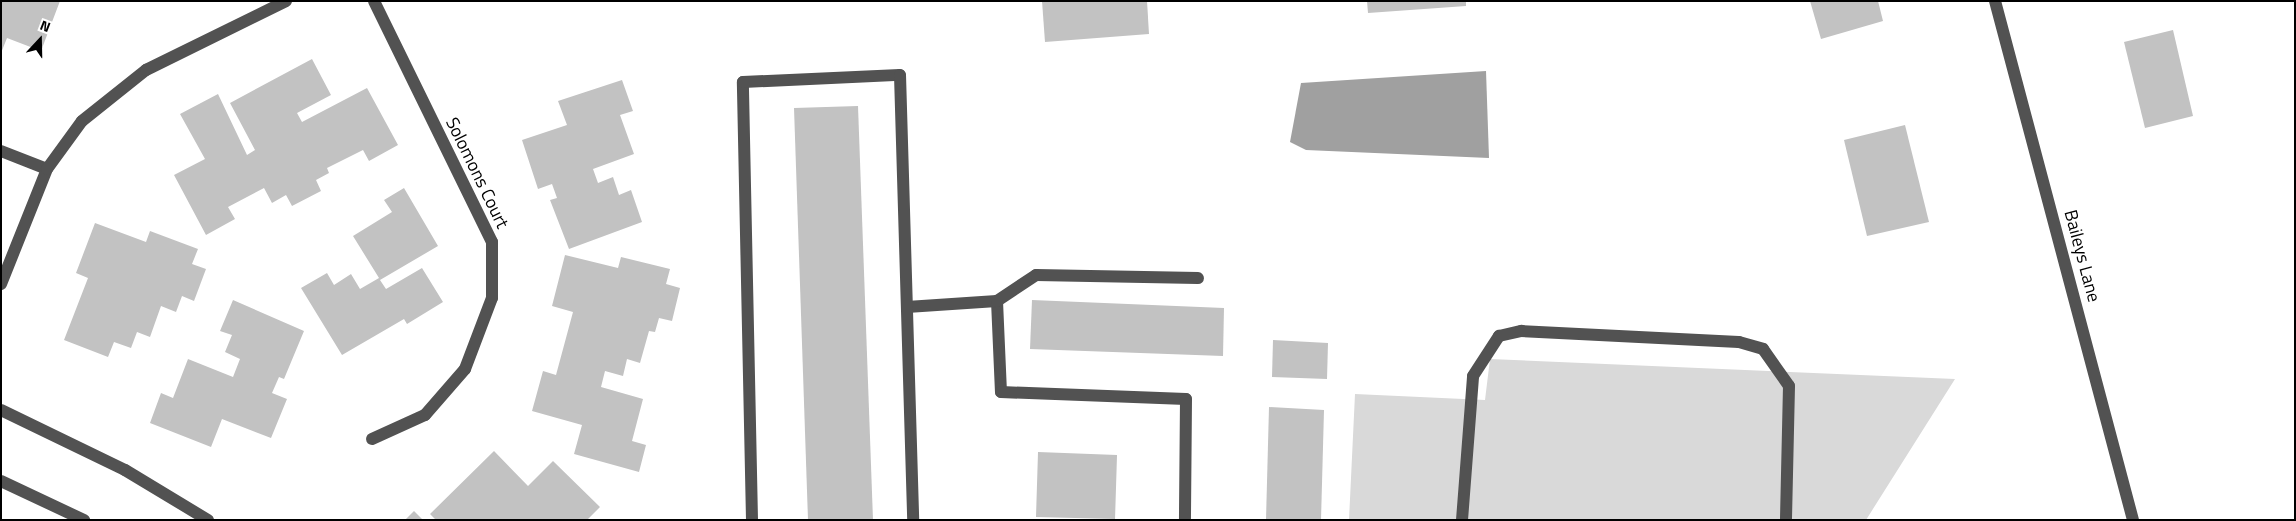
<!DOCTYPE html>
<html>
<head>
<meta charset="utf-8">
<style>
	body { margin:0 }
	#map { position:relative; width:2296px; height:521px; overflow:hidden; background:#fff; font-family:"Titillium Web",sans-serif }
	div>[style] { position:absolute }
	.green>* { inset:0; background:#d9d9d9 }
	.water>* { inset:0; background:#a0a0a0 }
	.building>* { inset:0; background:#c2c2c2 }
	.minor>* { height:12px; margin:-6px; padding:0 6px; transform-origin:6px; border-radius:6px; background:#525252 }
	span { translate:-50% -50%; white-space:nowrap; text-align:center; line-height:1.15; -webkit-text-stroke:4px #fff; paint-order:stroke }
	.street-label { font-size:18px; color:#000 }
	.frame { position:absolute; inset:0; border:2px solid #000; pointer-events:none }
	.north { position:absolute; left:15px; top:15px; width:50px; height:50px; -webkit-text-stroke:4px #fff; paint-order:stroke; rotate:21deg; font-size:14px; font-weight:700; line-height:20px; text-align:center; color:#000 }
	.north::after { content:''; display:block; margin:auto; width:18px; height:22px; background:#000; clip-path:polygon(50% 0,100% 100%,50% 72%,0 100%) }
</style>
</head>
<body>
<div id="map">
	<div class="green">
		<i style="clip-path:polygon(1490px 359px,1955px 379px,1866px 520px,1349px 520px,1355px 394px,1485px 400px)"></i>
	</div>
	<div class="water">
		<i style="clip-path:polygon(1486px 71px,1489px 158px,1306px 150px,1290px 142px,1301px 83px)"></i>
	</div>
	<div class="building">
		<i style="clip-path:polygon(1px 1px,60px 1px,41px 51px,7px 38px,1px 53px)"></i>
		<i style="clip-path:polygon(1042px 1px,1147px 1px,1149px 34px,1045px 42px)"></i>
		<i style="clip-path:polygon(1367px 1px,1466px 1px,1466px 6px,1368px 13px)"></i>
		<i style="clip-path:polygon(1810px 1px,1878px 1px,1883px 21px,1821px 39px)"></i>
		<i style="clip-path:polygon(2173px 30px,2193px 116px,2145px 128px,2124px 42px)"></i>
		<i style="clip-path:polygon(312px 59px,331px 95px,297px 113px,302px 122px,367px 88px,398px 145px,369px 161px,363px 150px,327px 168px,329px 173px,316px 180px,321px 191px,292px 206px,286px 195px,272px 203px,264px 188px,228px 207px,235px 219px,206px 235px,174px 175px,205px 159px,180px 114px,218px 94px,247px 155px,255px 150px,230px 103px)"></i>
		<i style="clip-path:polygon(622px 80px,633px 111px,620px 115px,634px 154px,593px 169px,598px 183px,613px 177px,619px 195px,631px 190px,642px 222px,569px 249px,550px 200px,557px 198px,552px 184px,538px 189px,522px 140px,567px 125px,558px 101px)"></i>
		<i style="clip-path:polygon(858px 106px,873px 520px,808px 520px,794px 108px)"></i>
		<i style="clip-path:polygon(1905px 125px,1929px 222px,1867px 236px,1844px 140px)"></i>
		<i style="clip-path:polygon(404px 188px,438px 246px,380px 280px,386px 289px,422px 268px,443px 302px,407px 324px,404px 319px,342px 355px,301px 288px,327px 273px,334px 285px,351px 274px,360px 289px,379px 278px,353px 236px,392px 212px,384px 200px)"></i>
		<i style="clip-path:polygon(95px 223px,146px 242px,150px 231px,198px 249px,192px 264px,206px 269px,194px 301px,182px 296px,176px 312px,161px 306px,150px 337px,137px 332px,131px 348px,114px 342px,108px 357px,64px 340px,88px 278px,76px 273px)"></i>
		<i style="clip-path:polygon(565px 255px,618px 268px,621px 257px,670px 269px,666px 284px,680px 288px,672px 321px,659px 318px,655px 332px,649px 331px,640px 363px,627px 359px,623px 376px,605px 371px,601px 387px,643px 399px,632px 441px,646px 445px,639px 472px,574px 454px,582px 425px,532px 411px,543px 371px,556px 375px,573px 312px,552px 306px)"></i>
		<i style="clip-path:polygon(233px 300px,304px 331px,284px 379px,279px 377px,272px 393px,287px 399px,271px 438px,222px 419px,211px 447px,150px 423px,161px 393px,173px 398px,188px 359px,233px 377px,240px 359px,225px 352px,232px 335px,220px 331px)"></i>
		<i style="clip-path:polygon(1032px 300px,1224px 308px,1223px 356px,1030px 349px)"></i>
		<i style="clip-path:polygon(1273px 340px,1328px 343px,1327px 379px,1272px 377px)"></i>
		<i style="clip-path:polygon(1269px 407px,1324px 410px,1321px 520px,1266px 520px)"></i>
		<i style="clip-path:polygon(494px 451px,528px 486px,553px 461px,600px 507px,587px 520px,436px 520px,430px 514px)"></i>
		<i style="clip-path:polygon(1038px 452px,1117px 455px,1115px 519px,1036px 517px)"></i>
		<i style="clip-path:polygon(414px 511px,423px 520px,405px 520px)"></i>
	</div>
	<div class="minor">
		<i style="left:1995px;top:1px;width:537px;rotate:75.11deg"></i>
		<i style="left:1px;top:151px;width:49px;rotate:21.4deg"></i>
		<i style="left:1px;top:284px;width:124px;rotate:-68.2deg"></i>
		<i style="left:47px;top:169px;width:59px;rotate:-53.9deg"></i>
		<i style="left:82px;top:121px;width:82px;rotate:-38.6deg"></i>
		<i style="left:146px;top:70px;width:156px;rotate:-26.2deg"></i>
		<i style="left:997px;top:301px;width:91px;rotate:87.5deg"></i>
		<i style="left:1001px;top:392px;width:185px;rotate:2.2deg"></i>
		<i style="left:1186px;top:399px;width:121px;rotate:90.5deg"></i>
		<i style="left:907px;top:307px;width:90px;rotate:-3.8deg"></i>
		<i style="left:997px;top:301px;width:47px;rotate:-33.7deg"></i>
		<i style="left:1036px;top:275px;width:162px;rotate:1.1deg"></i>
		<i style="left:1px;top:410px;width:138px;rotate:25.8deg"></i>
		<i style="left:125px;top:470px;width:97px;rotate:31.1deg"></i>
		<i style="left:372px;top:439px;width:58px;rotate:-24.4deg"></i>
		<i style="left:425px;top:415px;width:61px;rotate:-49deg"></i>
		<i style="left:465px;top:369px;width:76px;rotate:-69.2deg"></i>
		<i style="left:492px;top:298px;width:56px;rotate:-90deg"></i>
		<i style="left:492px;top:242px;width:268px;rotate:-116.1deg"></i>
		<i style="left:1px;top:481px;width:92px;rotate:25.2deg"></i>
		<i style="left:752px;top:520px;width:438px;rotate:-91.2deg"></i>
		<i style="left:743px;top:82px;width:157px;rotate:-2.6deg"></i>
		<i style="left:900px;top:75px;width:445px;rotate:88.3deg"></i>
		<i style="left:1462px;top:520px;width:144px;rotate:-85.6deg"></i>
		<i style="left:1473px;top:376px;width:48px;rotate:-57deg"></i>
		<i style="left:1499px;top:336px;width:23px;rotate:-13deg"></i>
		<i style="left:1521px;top:331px;width:218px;rotate:2.9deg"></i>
		<i style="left:1739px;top:342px;width:25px;rotate:16deg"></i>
		<i style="left:1763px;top:349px;width:45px;rotate:54.9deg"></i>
		<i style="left:1789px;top:386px;width:134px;rotate:91.3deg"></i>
	</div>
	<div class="street-label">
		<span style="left:477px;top:173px;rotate:64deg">Solomons Court</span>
		<span style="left:2082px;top:256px;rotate:75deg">Baileys Lane</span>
	</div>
	<div class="frame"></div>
	<div class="north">N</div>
</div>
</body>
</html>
